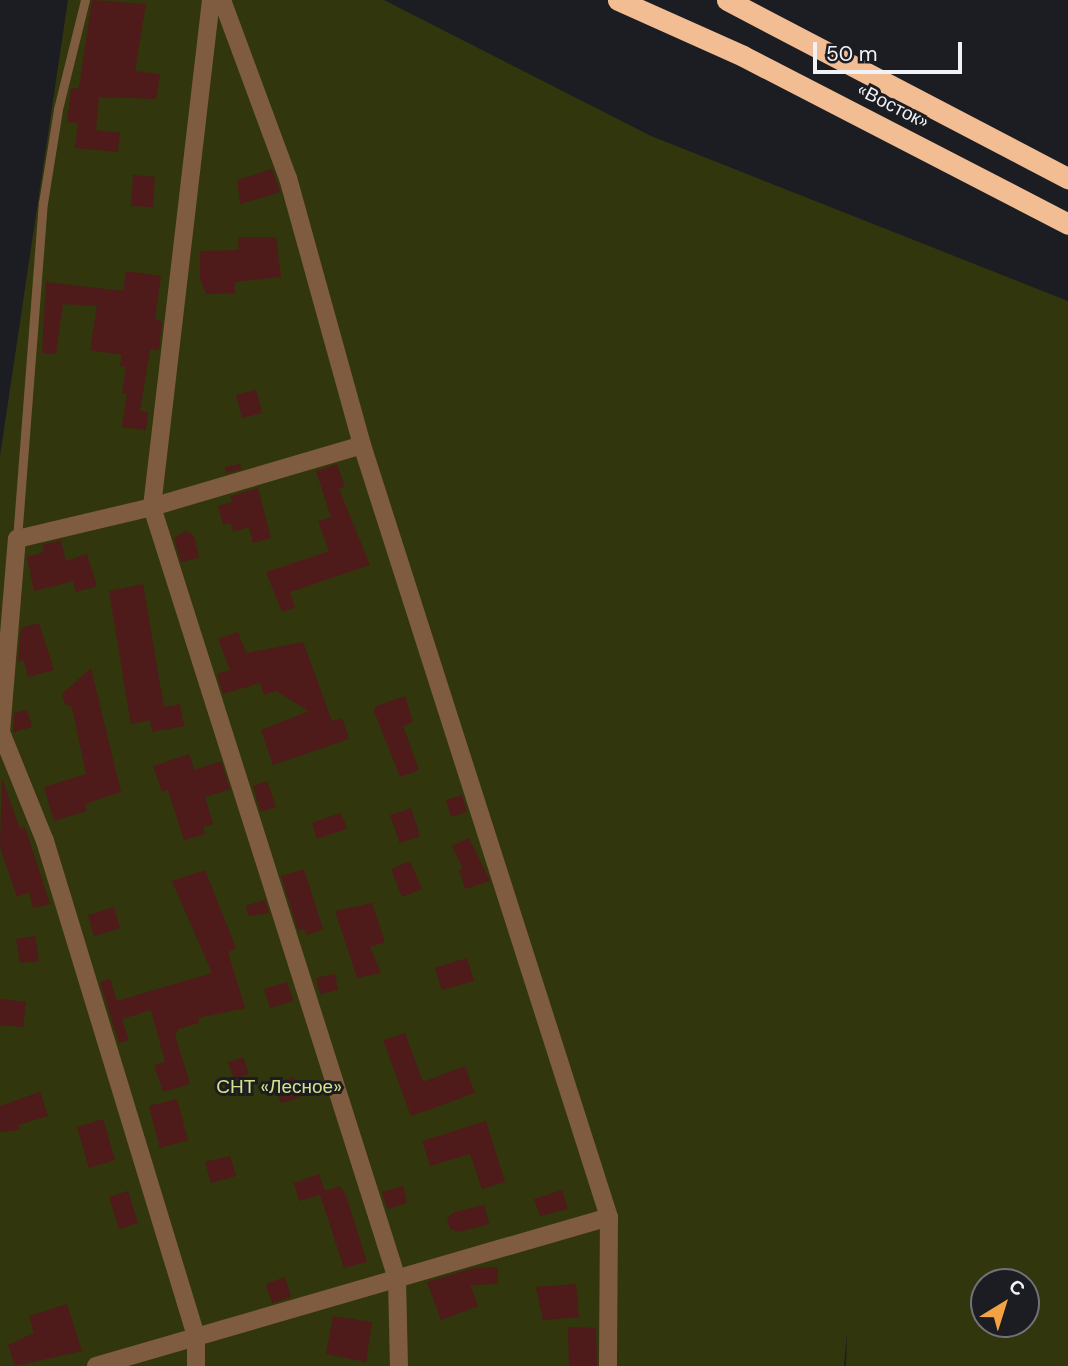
<!DOCTYPE html>
<html>
<head>
<meta charset="utf-8">
<style>
	body { margin:0 }
	#map { position:relative; width:1068px; height:1366px; overflow:hidden; background:#1b1d22; font-family:"DM Sans",sans-serif }
	div>[style] { position:absolute }
	.green>* { inset:0; background:#32360c }
	.building>* { inset:0; background:#4e1a1a }
	.lane>* { height:9px; margin:-4.5px; padding:0 4.5px; transform-origin:4.5px; border-radius:4.5px; background:#7f5c3f }
	.street>* { height:18px; margin:-9px; padding:0 9px; transform-origin:9px; border-radius:9px; background:#7f5c3f }
	.highway>* { height:21px; margin:-10.5px; padding:0 10.5px; transform-origin:10.5px; border-radius:10.5px; background:#f3bd93 }
	span { translate:-50% -50%; white-space:nowrap; text-align:center; line-height:1.15; -webkit-text-stroke:6px #1b1d22; paint-order:stroke }
	.street-label { font-size:19px; color:#f1f2f6 }
	.park-label { font-size:19px; color:#d5e18b }
	.north { position:absolute; left:970px; top:1268px; width:70px; height:70px; box-sizing:border-box; background:#1b1d22; border:2px solid #717277; border-radius:50%; rotate:38deg; font-size:19px; font-weight:700; line-height:28px; text-align:center; color:#f1f2f6 }
	.north::after { content:''; display:block; margin:auto; width:24px; height:32px; background:#f4a344; clip-path:polygon(50% 0,100% 100%,50% 72%,0 100%) }
	.scale { position:absolute; left:813px; top:42px; width:149px; height:32px; box-sizing:border-box; border:4px solid #f1f2f6; border-top:0; padding-left:9px; font-size:21px; line-height:24px; white-space:nowrap; color:#f1f2f6; -webkit-text-stroke:5px #1b1d22; paint-order:stroke }
</style>
</head>
<body>
<div id="map">
	<div class="green">
		<i style="clip-path:polygon(evenodd,68px 0,384px 0,651px 136px,1068px 301px,1068px 1366px,846px 1366px,847px 1332px,844px 1366px,0 1366px,0 456px,68px 0,984px 1282px,1026px 1282px,1026px 1324px,984px 1324px,984px 1282px)"></i>
	</div>
	<div class="building">
		<i style="clip-path:polygon(92px 0,146px 4px,135px 71px,160px 74px,156px 99px,99px 97px,96px 130px,120px 133px,118px 152px,75px 148px,78px 123px,67px 122px,71px 89px,79px 88px)"></i>
		<i style="clip-path:polygon(272px 169px,280px 192px,240px 204px,237px 180px)"></i>
		<i style="clip-path:polygon(133px 175px,155px 177px,153px 207px,131px 206px)"></i>
		<i style="clip-path:polygon(238px 237px,276px 237px,281px 277px,235px 282px,235px 293px,206px 294px,200px 279px,200px 251px,239px 250px)"></i>
		<i style="clip-path:polygon(126px 271px,161px 276px,155px 320px,162px 321px,159px 350px,150px 349px,140px 411px,148px 412px,146px 430px,122px 427px,127px 394px,122px 393px,126px 367px,120px 366px,122px 355px,90px 350px,97px 306px,63px 304px,56px 354px,42px 353px,46px 282px,123px 291px)"></i>
		<i style="clip-path:polygon(256px 390px,262px 413px,242px 418px,236px 395px)"></i>
		<i style="clip-path:polygon(240px 464px,242px 469px,226px 473px,225px 467px)"></i>
		<i style="clip-path:polygon(337px 464px,345px 487px,339px 489px,370px 565px,290px 592px,295px 608px,282px 612px,266px 572px,329px 551px,318px 521px,331px 517px,316px 471px)"></i>
		<i style="clip-path:polygon(258px 488px,271px 538px,253px 543px,249px 527px,233px 532px,231px 523px,223px 525px,218px 506px,232px 502px,231px 496px)"></i>
		<i style="clip-path:polygon(186px 531px,194px 536px,199px 558px,181px 562px,174px 538px)"></i>
		<i style="clip-path:polygon(61px 540px,66px 561px,87px 554px,97px 586px,76px 592px,73px 581px,34px 591px,27px 557px,44px 552px,42px 545px)"></i>
		<i style="clip-path:polygon(143px 584px,164px 707px,180px 704px,184px 726px,152px 732px,150px 720px,131px 724px,109px 591px)"></i>
		<i style="clip-path:polygon(39px 623px,54px 670px,28px 677px,24px 660px,18px 662px,21px 628px)"></i>
		<i style="clip-path:polygon(238px 632px,246px 653px,303px 642px,332px 721px,342px 718px,349px 739px,273px 765px,261px 730px,309px 711px,276px 691px,264px 695px,260px 683px,223px 694px,217px 674px,230px 670px,218px 639px)"></i>
		<i style="clip-path:polygon(91px 668px,121px 792px,85px 804px,87px 811px,54px 821px,44px 787px,86px 774px,72px 707px,65px 704px,62px 694px)"></i>
		<i style="clip-path:polygon(405px 696px,413px 722px,403px 726px,419px 770px,400px 777px,374px 711px,376px 706px)"></i>
		<i style="clip-path:polygon(27px 710px,32px 727px,13px 732px,14px 713px)"></i>
		<i style="clip-path:polygon(189px 754px,195px 770px,221px 761px,230px 789px,205px 797px,213px 824px,203px 827px,205px 834px,184px 840px,168px 790px,162px 792px,153px 766px)"></i>
		<i style="clip-path:polygon(2px 778px,20px 829px,25px 827px,50px 904px,33px 908px,29px 892px,17px 897px,0 847px)"></i>
		<i style="clip-path:polygon(267px 781px,276px 807px,261px 812px,253px 786px)"></i>
		<i style="clip-path:polygon(462px 795px,467px 812px,451px 817px,446px 800px)"></i>
		<i style="clip-path:polygon(411px 808px,420px 836px,400px 843px,390px 815px)"></i>
		<i style="clip-path:polygon(341px 813px,347px 829px,317px 839px,312px 823px)"></i>
		<i style="clip-path:polygon(469px 838px,490px 881px,465px 889px,459px 870px,463px 869px,452px 846px)"></i>
		<i style="clip-path:polygon(410px 861px,422px 889px,402px 897px,391px 869px)"></i>
		<i style="clip-path:polygon(304px 869px,323px 929px,307px 935px,304px 929px,298px 930px,281px 876px)"></i>
		<i style="clip-path:polygon(205px 870px,236px 948px,228px 952px,245px 1008px,198px 1018px,199px 1023px,178px 1029px,175px 1035px,190px 1084px,163px 1092px,154px 1065px,165px 1062px,151px 1010px,122px 1019px,129px 1040px,119px 1043px,100px 982px,110px 979px,117px 1001px,212px 973px,172px 881px)"></i>
		<i style="clip-path:polygon(265px 900px,269px 913px,248px 916px,246px 906px)"></i>
		<i style="clip-path:polygon(372px 903px,385px 942px,370px 947px,381px 973px,357px 978px,335px 911px)"></i>
		<i style="clip-path:polygon(114px 907px,120px 928px,94px 936px,88px 915px)"></i>
		<i style="clip-path:polygon(35px 936px,39px 961px,20px 963px,16px 939px)"></i>
		<i style="clip-path:polygon(467px 958px,474px 981px,442px 990px,435px 968px)"></i>
		<i style="clip-path:polygon(335px 974px,338px 990px,320px 994px,316px 978px)"></i>
		<i style="clip-path:polygon(287px 982px,293px 1001px,270px 1008px,264px 989px)"></i>
		<i style="clip-path:polygon(0 999px,26px 1002px,23px 1027px,0 1025px)"></i>
		<i style="clip-path:polygon(405px 1033px,423px 1082px,465px 1066px,475px 1093px,411px 1116px,383px 1040px)"></i>
		<i style="clip-path:polygon(243px 1057px,249px 1074px,234px 1079px,228px 1062px)"></i>
		<i style="clip-path:polygon(294px 1077px,300px 1097px,281px 1103px,275px 1083px)"></i>
		<i style="clip-path:polygon(40px 1092px,48px 1116px,18px 1125px,20px 1130px,0 1132px,0 1106px)"></i>
		<i style="clip-path:polygon(177px 1099px,188px 1140px,160px 1148px,149px 1106px)"></i>
		<i style="clip-path:polygon(103px 1119px,115px 1160px,89px 1168px,77px 1127px)"></i>
		<i style="clip-path:polygon(486px 1121px,505px 1182px,482px 1189px,470px 1154px,430px 1166px,422px 1141px)"></i>
		<i style="clip-path:polygon(230px 1156px,236px 1176px,211px 1183px,205px 1162px)"></i>
		<i style="clip-path:polygon(319px 1174px,325px 1191px,340px 1186px,346px 1195px,367px 1262px,344px 1268px,320px 1195px,299px 1201px,294px 1183px)"></i>
		<i style="clip-path:polygon(403px 1186px,407px 1203px,387px 1209px,382px 1192px)"></i>
		<i style="clip-path:polygon(562px 1190px,568px 1209px,540px 1216px,534px 1199px)"></i>
		<i style="clip-path:polygon(128px 1191px,138px 1223px,119px 1229px,109px 1197px)"></i>
		<i style="clip-path:polygon(484px 1205px,489px 1224px,459px 1232px,450px 1229px,447px 1220px,452px 1213px)"></i>
		<i style="clip-path:polygon(498px 1267px,498px 1284px,470px 1285px,478px 1306px,441px 1320px,427px 1282px,474px 1268px)"></i>
		<i style="clip-path:polygon(285px 1277px,291px 1297px,272px 1303px,266px 1284px)"></i>
		<i style="clip-path:polygon(576px 1284px,579px 1317px,543px 1320px,536px 1287px)"></i>
		<i style="clip-path:polygon(67px 1304px,82px 1351px,15px 1366px,8px 1345px,34px 1333px,29px 1316px)"></i>
		<i style="clip-path:polygon(333px 1316px,372px 1322px,366px 1362px,326px 1354px)"></i>
		<i style="clip-path:polygon(568px 1327px,596px 1328px,597px 1366px,569px 1366px)"></i>
	</div>
	<div class="lane">
		<i style="left:17px;top:539px;width:337px;rotate:-85.6deg"></i>
		<i style="left:43px;top:203px;width:95px;rotate:-80.9deg"></i>
		<i style="left:58px;top:109px;width:112px;rotate:-76.1deg"></i>
	</div>
	<div class="street">
		<i style="left:211px;top:0;width:510px;rotate:96.64deg"></i>
		<i style="left:152px;top:507px;width:810px;rotate:72.39deg"></i>
		<i style="left:397px;top:1279px;width:87px;rotate:88.7deg"></i>
		<i style="left:222px;top:0;width:190px;rotate:69.7deg"></i>
		<i style="left:288px;top:178px;width:277px;rotate:74.5deg"></i>
		<i style="left:362px;top:445px;width:811px;rotate:72.26deg"></i>
		<i style="left:609px;top:1217px;width:149px;rotate:90.4deg"></i>
		<i style="left:96px;top:1366px;width:534px;rotate:-16.2deg"></i>
		<i style="left:196px;top:1366px;width:30px;rotate:-90deg"></i>
		<i style="left:196px;top:1336px;width:518px;rotate:-106.96deg"></i>
		<i style="left:45px;top:841px;width:118px;rotate:-112deg"></i>
		<i style="left:1px;top:732px;width:194px;rotate:-85.3deg"></i>
		<i style="left:17px;top:539px;width:139px;rotate:-13.3deg"></i>
		<i style="left:152px;top:507px;width:219px;rotate:-16.4deg"></i>
	</div>
	<div class="highway">
		<i style="left:618px;top:0;width:137px;rotate:24.1deg"></i>
		<i style="left:743px;top:56px;width:366px;rotate:27.3deg"></i>
		<i style="left:727px;top:0;width:385px;rotate:27.6deg"></i>
	</div>
	<div class="street-label">
		<span style="left:893px;top:106px;rotate:27deg">«Восток»</span>
	</div>
	<div class="park-label">
		<span style="left:279px;top:1087px">СНТ «Лесное»</span>
	</div>
	<div class="north">С</div>
	<div class="scale">50 m</div>
</div>
</body>
</html>
